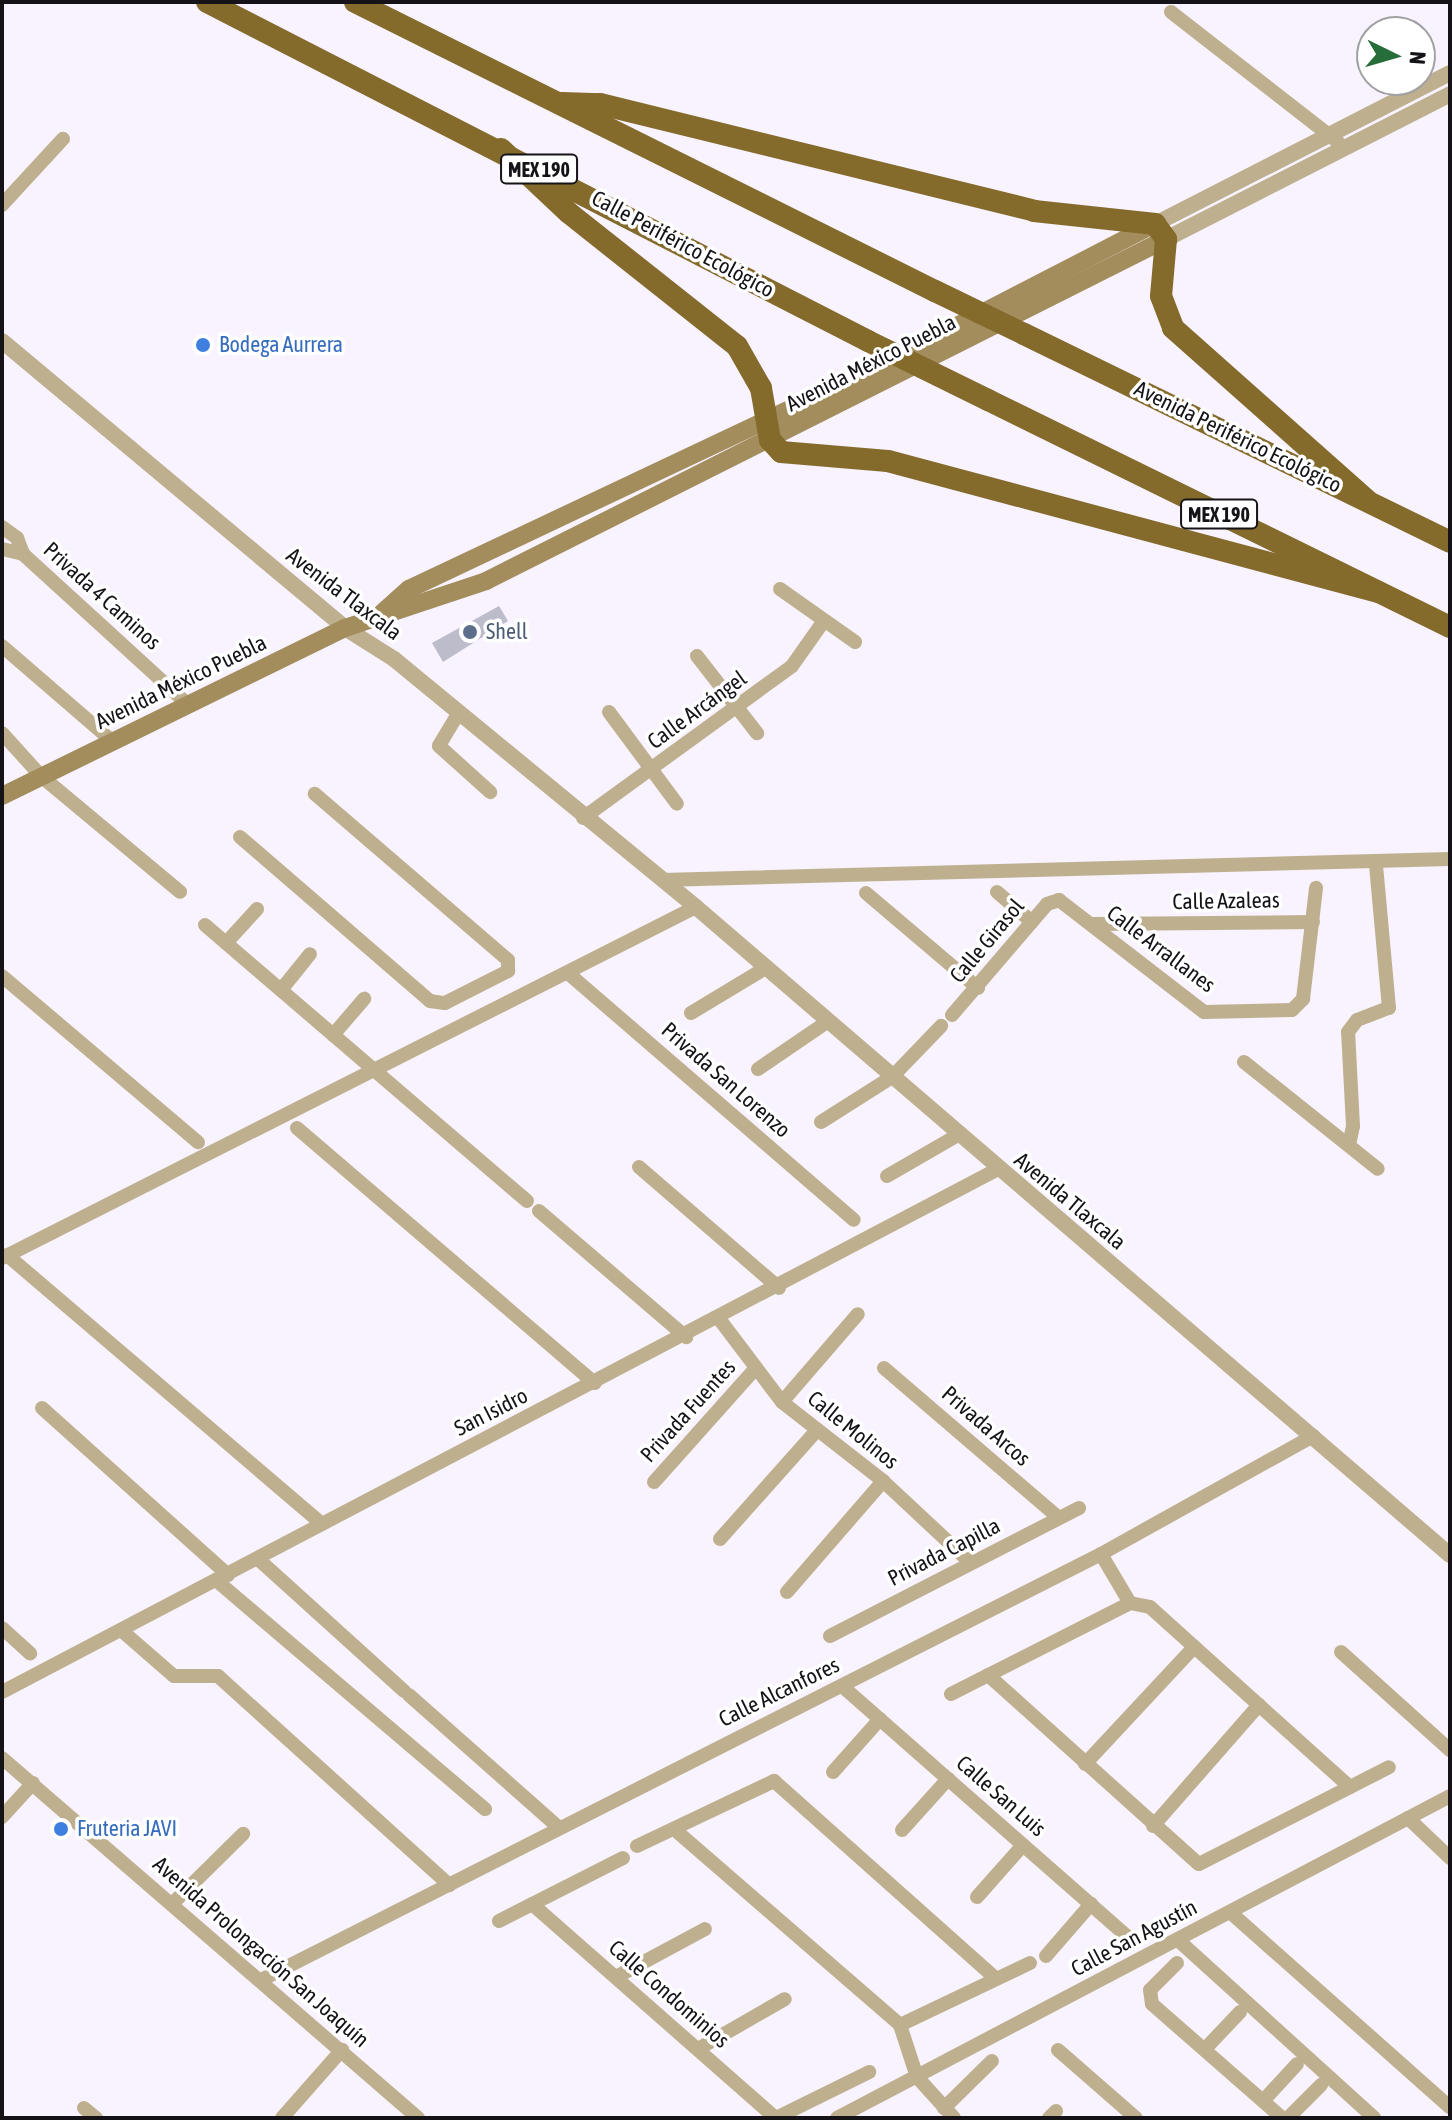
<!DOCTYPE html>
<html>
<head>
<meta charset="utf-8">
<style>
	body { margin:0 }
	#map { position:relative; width:1452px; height:2120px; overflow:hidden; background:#f8f3ff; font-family:"Asap Condensed",sans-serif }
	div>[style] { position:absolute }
	.building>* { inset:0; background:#bdbcca }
	.minor>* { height:14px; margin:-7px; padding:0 7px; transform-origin:7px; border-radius:7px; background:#beb08f }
	.tertiary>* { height:16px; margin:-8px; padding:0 8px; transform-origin:8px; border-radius:8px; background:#beb08f }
	.secondary>* { height:18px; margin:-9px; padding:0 9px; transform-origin:9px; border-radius:9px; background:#a38d5c }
	.trunk>* { height:22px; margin:-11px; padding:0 11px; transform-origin:11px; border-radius:11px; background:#846a2b }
	.trunk-bridge>* { height:22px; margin:-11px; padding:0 11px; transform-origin:11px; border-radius:11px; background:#846a2b }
	.dots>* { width:22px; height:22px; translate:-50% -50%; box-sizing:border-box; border:4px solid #fff; border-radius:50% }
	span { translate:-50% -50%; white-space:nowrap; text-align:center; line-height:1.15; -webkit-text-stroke:7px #fff; paint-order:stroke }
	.shield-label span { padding:2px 6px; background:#fff; border:2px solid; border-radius:6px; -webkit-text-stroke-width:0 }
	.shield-label { font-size:20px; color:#151318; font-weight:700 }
	.street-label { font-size:22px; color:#151318 }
	.shop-label { font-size:22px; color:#366cbe }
	.left { translate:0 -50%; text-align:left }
	.service-label { font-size:22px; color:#4e5e75 }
	.frame { position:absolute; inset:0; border:4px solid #151318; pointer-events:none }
	.north { position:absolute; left:1356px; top:16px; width:80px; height:80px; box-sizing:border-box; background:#fff; border:2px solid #a1a1a3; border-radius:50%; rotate:95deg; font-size:22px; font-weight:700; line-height:32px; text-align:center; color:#151318 }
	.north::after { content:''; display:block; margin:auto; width:28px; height:36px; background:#276d39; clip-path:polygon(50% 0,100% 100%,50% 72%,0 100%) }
</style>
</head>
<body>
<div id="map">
	<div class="building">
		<i style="clip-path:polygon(499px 606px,508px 621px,443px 662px,432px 643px)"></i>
	</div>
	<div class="minor">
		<i style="left:1171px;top:12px;width:212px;rotate:37.9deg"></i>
		<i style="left:2px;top:205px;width:90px;rotate:-47.3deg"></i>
		<i style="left:2px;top:527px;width:19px;rotate:36deg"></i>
		<i style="left:17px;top:538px;width:17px;rotate:69deg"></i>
		<i style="left:23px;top:554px;width:222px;rotate:42.4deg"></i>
		<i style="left:2px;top:549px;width:22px;rotate:13deg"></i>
		<i style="left:780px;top:589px;width:92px;rotate:35.2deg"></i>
		<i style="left:2px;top:646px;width:145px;rotate:40.8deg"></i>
		<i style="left:697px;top:656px;width:98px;rotate:52.1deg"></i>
		<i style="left:609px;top:712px;width:114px;rotate:53.5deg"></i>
		<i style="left:458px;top:714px;width:37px;rotate:121deg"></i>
		<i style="left:439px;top:746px;width:69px;rotate:42deg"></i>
		<i style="left:2px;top:733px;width:58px;rotate:47.8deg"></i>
		<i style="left:41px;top:776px;width:181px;rotate:39.8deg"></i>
		<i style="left:583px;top:818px;width:258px;rotate:-36deg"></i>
		<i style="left:792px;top:666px;width:54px;rotate:-54.8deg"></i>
		<i style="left:240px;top:837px;width:251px;rotate:40.8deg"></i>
		<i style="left:430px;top:1001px;width:15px;rotate:8deg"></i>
		<i style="left:445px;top:1003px;width:71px;rotate:-26.9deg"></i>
		<i style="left:508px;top:971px;width:11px;rotate:-90deg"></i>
		<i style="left:508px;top:960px;width:255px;rotate:-139.3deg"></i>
		<i style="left:662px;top:880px;width:788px;rotate:-1.53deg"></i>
		<i style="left:997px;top:892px;width:46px;rotate:40.6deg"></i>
		<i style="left:866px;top:893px;width:147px;rotate:40.3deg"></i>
		<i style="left:1059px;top:900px;width:183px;rotate:37.7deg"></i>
		<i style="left:1204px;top:1012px;width:88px;rotate:-1.3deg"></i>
		<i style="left:1292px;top:1010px;width:16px;rotate:-45deg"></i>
		<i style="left:1303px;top:999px;width:112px;rotate:-83.3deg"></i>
		<i style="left:1092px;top:924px;width:221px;rotate:-0.5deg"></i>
		<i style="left:205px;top:925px;width:424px;rotate:40.6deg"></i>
		<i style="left:226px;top:943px;width:46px;rotate:-47.6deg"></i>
		<i style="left:569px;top:974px;width:376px;rotate:40.8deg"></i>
		<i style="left:2px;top:976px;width:257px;rotate:40.3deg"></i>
		<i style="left:281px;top:990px;width:46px;rotate:-51.1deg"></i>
		<i style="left:691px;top:1013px;width:85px;rotate:-31.1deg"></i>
		<i style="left:952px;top:1015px;width:146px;rotate:-49.4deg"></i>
		<i style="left:1047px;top:904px;width:13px;rotate:-18deg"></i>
		<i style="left:333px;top:1035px;width:48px;rotate:-49.3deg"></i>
		<i style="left:1244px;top:1062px;width:171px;rotate:38.6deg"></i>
		<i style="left:758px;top:1069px;width:83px;rotate:-34.3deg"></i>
		<i style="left:821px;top:1122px;width:84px;rotate:-32.4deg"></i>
		<i style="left:892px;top:1077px;width:71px;rotate:-46.1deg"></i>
		<i style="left:297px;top:1128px;width:392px;rotate:40.6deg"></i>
		<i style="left:1349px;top:1145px;width:19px;rotate:-78deg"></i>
		<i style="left:1353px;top:1126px;width:94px;rotate:-93deg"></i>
		<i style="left:1348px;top:1032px;width:15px;rotate:-53deg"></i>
		<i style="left:1357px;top:1020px;width:34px;rotate:-21deg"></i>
		<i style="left:1389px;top:1008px;width:144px;rotate:-95.2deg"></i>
		<i style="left:639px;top:1167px;width:185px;rotate:40.8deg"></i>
		<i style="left:887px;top:1176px;width:82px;rotate:-30deg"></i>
		<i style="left:539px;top:1211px;width:194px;rotate:40.6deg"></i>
		<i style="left:7px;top:1255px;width:414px;rotate:40.5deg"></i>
		<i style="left:2px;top:1258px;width:778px;rotate:-26.83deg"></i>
		<i style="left:720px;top:1320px;width:103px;rotate:52.9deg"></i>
		<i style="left:782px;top:1402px;width:128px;rotate:38deg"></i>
		<i style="left:883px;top:1481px;width:120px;rotate:43deg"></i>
		<i style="left:884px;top:1368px;width:229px;rotate:40.6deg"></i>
		<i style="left:782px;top:1402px;width:116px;rotate:-49.2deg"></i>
		<i style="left:42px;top:1408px;width:250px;rotate:41.9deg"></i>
		<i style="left:654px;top:1482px;width:152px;rotate:-48.2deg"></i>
		<i style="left:720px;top:1539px;width:146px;rotate:-48.3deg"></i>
		<i style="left:1101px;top:1554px;width:57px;rotate:59.4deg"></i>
		<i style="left:1130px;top:1603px;width:20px;rotate:11deg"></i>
		<i style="left:1150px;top:1607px;width:269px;rotate:42deg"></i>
		<i style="left:258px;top:1559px;width:197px;rotate:42.1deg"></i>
		<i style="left:217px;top:1581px;width:352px;rotate:40.4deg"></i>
		<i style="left:787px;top:1592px;width:147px;rotate:-49.1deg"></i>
		<i style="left:2px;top:1628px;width:38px;rotate:42deg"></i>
		<i style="left:121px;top:1630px;width:70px;rotate:41deg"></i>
		<i style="left:174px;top:1676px;width:44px"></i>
		<i style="left:218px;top:1676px;width:312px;rotate:42.1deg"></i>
		<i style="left:830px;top:1636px;width:280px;rotate:-27.2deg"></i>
		<i style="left:1341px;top:1652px;width:147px;rotate:42deg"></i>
		<i style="left:988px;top:1675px;width:283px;rotate:41.9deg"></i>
		<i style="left:1199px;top:1864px;width:213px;rotate:-27deg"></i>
		<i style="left:842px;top:1686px;width:385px;rotate:41.3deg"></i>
		<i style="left:2px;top:1692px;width:1125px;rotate:-27.7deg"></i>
		<i style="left:951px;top:1694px;width:201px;rotate:-26.9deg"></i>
		<i style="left:409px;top:1695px;width:198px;rotate:41.5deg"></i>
		<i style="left:2px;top:1758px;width:550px;rotate:40.87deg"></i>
		<i style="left:1085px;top:1764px;width:160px;rotate:-47deg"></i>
		<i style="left:833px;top:1772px;width:71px;rotate:-48.4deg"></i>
		<i style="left:2px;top:1817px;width:46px;rotate:-47.6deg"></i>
		<i style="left:1408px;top:1818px;width:58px;rotate:43.6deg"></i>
		<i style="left:1153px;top:1826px;width:161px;rotate:-48.8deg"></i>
		<i style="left:674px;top:1829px;width:299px;rotate:40.9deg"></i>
		<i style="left:900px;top:2025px;width:55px;rotate:71.9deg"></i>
		<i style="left:917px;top:2077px;width:55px;rotate:47.9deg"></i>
		<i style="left:902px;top:1830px;width:69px;rotate:-48deg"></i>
		<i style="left:637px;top:1846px;width:152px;rotate:-25.4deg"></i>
		<i style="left:774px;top:1781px;width:297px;rotate:41.7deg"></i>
		<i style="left:977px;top:1897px;width:69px;rotate:-48.5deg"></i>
		<i style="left:172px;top:1904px;width:100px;rotate:-44.6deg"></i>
		<i style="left:532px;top:1904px;width:325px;rotate:41.3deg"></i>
		<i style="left:1230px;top:1912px;width:294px;rotate:41.6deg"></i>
		<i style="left:499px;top:1921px;width:139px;rotate:-26.9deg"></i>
		<i style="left:1178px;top:1940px;width:265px;rotate:42.2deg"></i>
		<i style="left:1046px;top:1956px;width:69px;rotate:-49.1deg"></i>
		<i style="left:1177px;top:1963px;width:38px;rotate:135deg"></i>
		<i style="left:1150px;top:1990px;width:14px;rotate:82deg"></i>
		<i style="left:1152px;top:2004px;width:173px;rotate:41.2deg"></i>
		<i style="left:616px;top:1977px;width:101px;rotate:-28.3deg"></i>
		<i style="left:261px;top:1980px;width:942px;rotate:-26.89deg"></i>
		<i style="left:1101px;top:1554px;width:243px;rotate:-29.1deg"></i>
		<i style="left:900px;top:2025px;width:144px;rotate:-25.5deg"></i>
		<i style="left:698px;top:2049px;width:100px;rotate:-29.9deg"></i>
		<i style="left:1205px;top:2049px;width:51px;rotate:-46.6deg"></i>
		<i style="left:1058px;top:2050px;width:103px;rotate:41.1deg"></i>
		<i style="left:1263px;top:2101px;width:50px;rotate:-47.4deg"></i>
		<i style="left:84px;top:2108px;width:16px;rotate:40deg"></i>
		<i style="left:944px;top:2108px;width:67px;rotate:-44.4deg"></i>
		<i style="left:282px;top:2118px;width:91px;rotate:-48.6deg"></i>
		<i style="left:776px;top:2118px;width:104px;rotate:-26.3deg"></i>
		<i style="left:837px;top:2118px;width:692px;rotate:-27.71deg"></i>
		<i style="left:1049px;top:2118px;width:10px;rotate:-45deg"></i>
		<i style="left:1288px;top:2118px;width:47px;rotate:-45deg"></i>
	</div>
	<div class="tertiary">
		<i style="left:1155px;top:224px;width:331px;rotate:-27.1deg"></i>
		<i style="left:1166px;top:239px;width:319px;rotate:-27deg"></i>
		<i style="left:2px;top:341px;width:447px;rotate:39.9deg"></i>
		<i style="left:345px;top:628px;width:58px;rotate:32.3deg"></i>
		<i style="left:394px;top:659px;width:391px;rotate:39.4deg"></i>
		<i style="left:696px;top:907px;width:994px;rotate:40.68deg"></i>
	</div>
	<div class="secondary">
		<i style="left:382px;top:613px;width:36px;rotate:-42deg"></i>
		<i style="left:409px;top:589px;width:497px;rotate:-25.3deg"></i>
		<i style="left:858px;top:377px;width:334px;rotate:-27.3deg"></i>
		<i style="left:2px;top:796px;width:382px;rotate:-26.1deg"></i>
		<i style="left:345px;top:628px;width:149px;rotate:-18.4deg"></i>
		<i style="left:486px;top:581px;width:761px;rotate:-26.7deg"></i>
	</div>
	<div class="trunk">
		<i style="left:207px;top:2px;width:743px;rotate:27.15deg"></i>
		<i style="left:355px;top:2px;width:648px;rotate:26.49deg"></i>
		<i style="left:562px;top:103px;width:38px;rotate:2deg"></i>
		<i style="left:600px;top:104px;width:447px;rotate:13.8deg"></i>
		<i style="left:1034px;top:211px;width:122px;rotate:6.1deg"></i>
		<i style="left:1155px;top:224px;width:19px;rotate:54deg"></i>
		<i style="left:1166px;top:239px;width:57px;rotate:95deg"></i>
		<i style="left:1161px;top:296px;width:34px;rotate:69deg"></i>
		<i style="left:1173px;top:328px;width:259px;rotate:41.6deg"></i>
		<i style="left:501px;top:149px;width:93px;rotate:43.3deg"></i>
		<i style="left:569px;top:213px;width:214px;rotate:38.4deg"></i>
		<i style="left:737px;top:346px;width:48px;rotate:60.3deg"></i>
		<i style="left:761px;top:388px;width:53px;rotate:80.2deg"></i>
		<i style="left:770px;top:440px;width:16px;rotate:47deg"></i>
		<i style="left:781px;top:452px;width:107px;rotate:4.8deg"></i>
		<i style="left:888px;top:461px;width:507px;rotate:14.97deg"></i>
		<i style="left:1024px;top:334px;width:474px;rotate:26deg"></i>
		<i style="left:988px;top:400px;width:515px;rotate:26.17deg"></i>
	</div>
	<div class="trunk-bridge">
		<i style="left:935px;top:291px;width:99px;rotate:25.8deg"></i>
		<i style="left:868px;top:341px;width:134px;rotate:26.2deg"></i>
	</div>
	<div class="dots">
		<i style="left:203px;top:345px;background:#3f7fe0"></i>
		<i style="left:470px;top:632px;background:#5c6f8a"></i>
		<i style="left:61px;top:1829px;background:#3f7fe0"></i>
	</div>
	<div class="shield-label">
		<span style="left:539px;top:169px">MEX 190</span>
		<span style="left:1219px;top:514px">MEX 190</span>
	</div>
	<div class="street-label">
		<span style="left:683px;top:244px;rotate:28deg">Calle Periférico Ecológico</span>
		<span style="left:871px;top:363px;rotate:-27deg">Avenida México Puebla</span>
		<span style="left:1238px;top:437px;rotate:26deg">Avenida Periférico Ecológico</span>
		<span style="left:344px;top:594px;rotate:37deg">Avenida Tlaxcala</span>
		<span style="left:102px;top:596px;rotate:42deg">Privada 4 Caminos</span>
		<span style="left:181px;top:682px;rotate:-26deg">Avenida México Puebla</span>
		<span style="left:697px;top:710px;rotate:-36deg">Calle Arcángel</span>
		<span style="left:1226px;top:901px;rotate:-1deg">Calle Azaleas</span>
		<span style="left:987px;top:941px;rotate:-50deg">Calle Girasol</span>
		<span style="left:1161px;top:949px;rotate:37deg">Calle Arrallanes</span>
		<span style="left:726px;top:1080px;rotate:41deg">Privada San Lorenzo</span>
		<span style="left:1070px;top:1201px;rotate:40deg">Avenida Tlaxcala</span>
		<span style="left:688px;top:1411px;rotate:-48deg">Privada Fuentes</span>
		<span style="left:491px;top:1412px;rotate:-27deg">San Isidro</span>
		<span style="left:986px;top:1426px;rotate:41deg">Privada Arcos</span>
		<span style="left:853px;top:1430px;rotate:39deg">Calle Molinos</span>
		<span style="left:944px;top:1552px;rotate:-27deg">Privada Capilla</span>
		<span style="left:779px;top:1692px;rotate:-26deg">Calle Alcanfores</span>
		<span style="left:1001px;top:1796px;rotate:41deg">Calle San Luis</span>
		<span style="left:1134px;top:1938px;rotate:-28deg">Calle San Agustín</span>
		<span style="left:261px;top:1952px;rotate:41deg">Avenida Prolongación San Joaquín</span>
		<span style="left:669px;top:1994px;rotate:41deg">Calle Condominios</span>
	</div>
	<div class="shop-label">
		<span class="left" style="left:219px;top:345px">Bodega Aurrera</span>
		<span class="left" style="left:77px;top:1829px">Fruteria JAVI</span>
	</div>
	<div class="service-label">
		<span class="left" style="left:486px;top:632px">Shell</span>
	</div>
	<div class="frame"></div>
	<div class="north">N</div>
</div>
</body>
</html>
